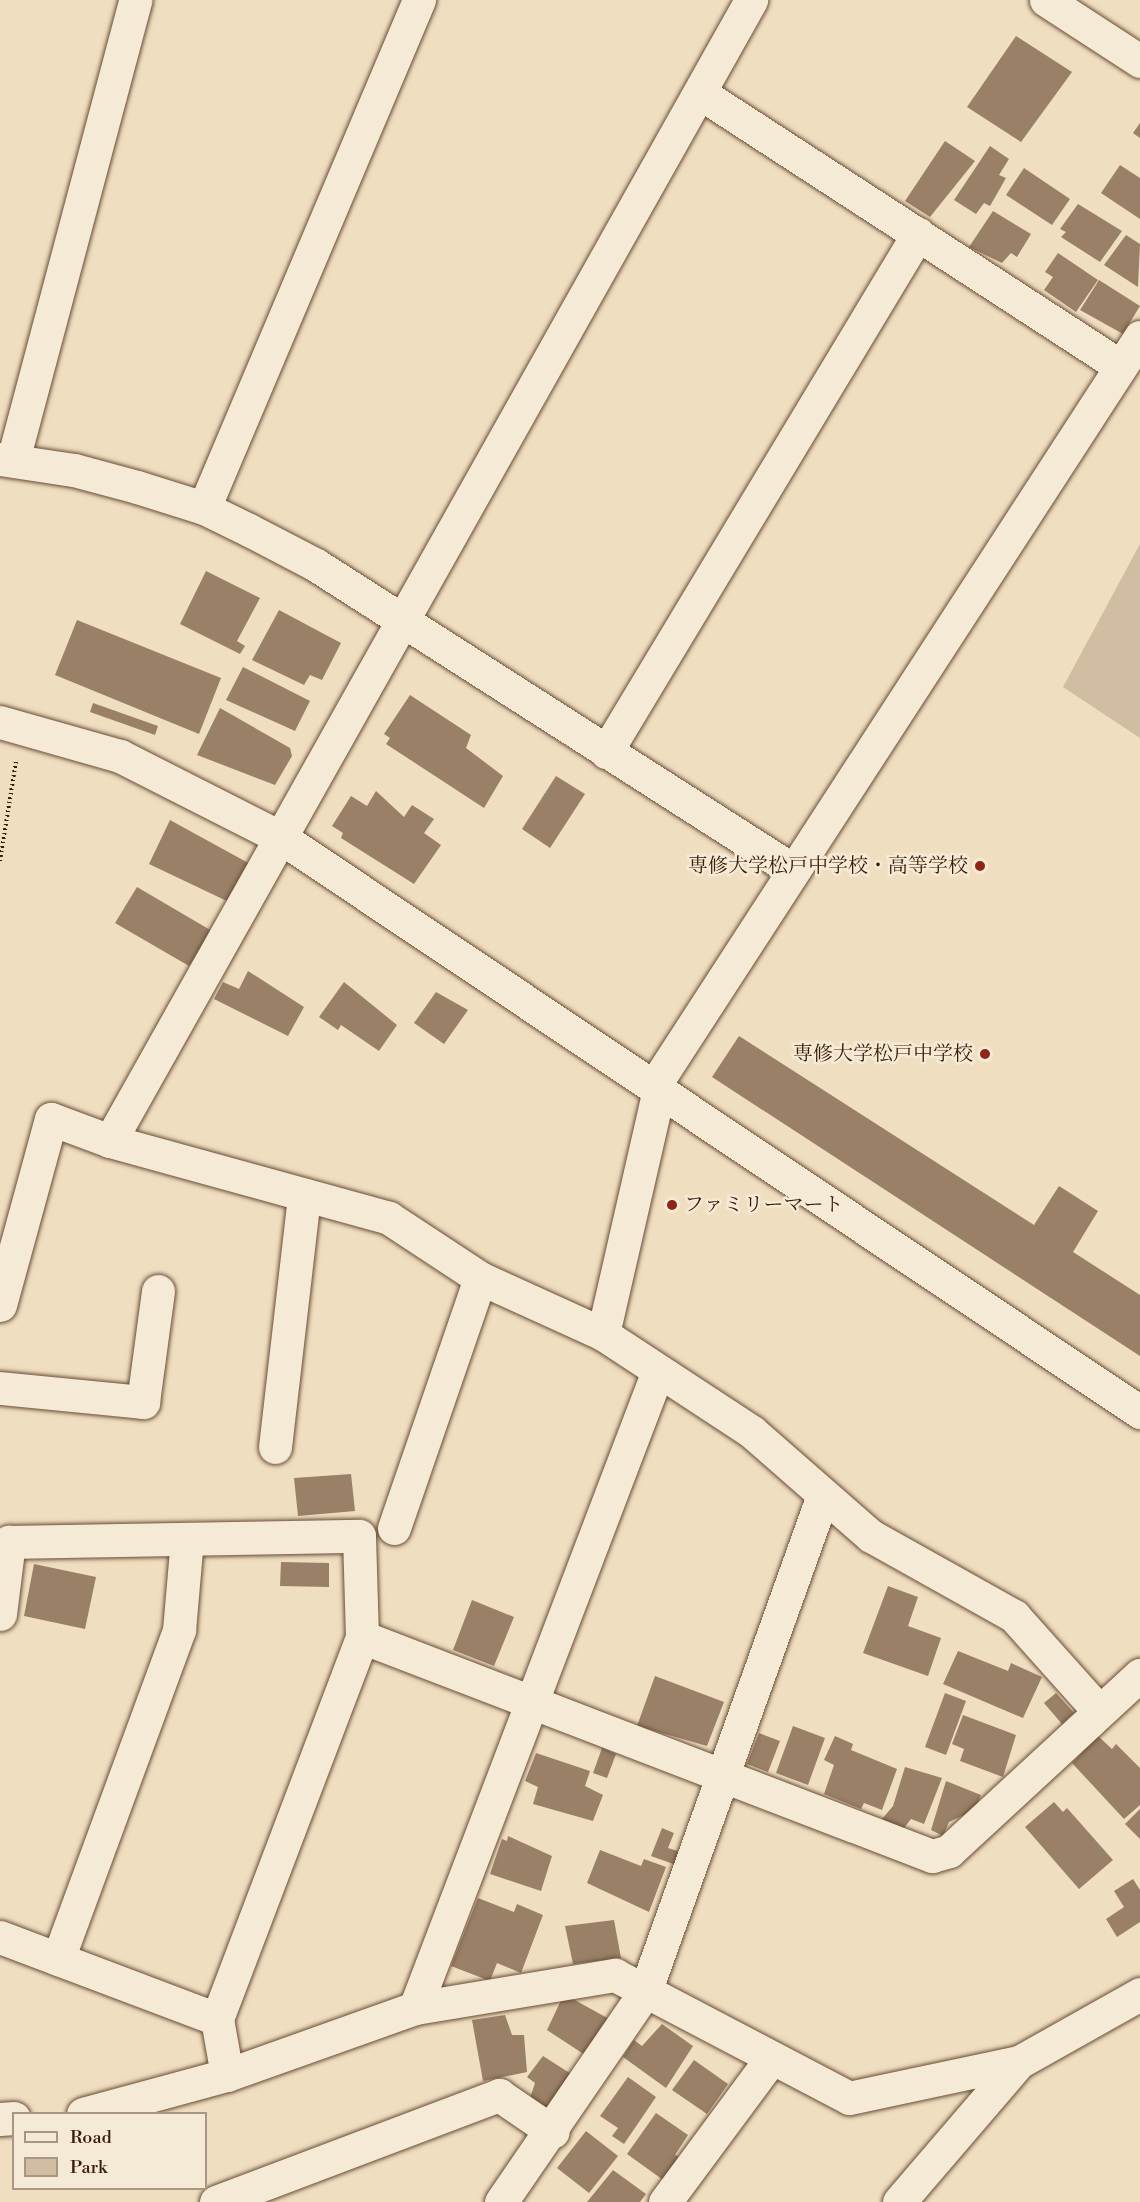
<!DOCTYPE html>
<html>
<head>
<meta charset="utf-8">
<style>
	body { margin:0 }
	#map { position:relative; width:1140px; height:2202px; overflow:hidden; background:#f0dec0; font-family:"Libre Bodoni","Noto Serif JP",serif }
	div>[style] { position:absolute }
	.green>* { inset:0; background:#d1bda1 }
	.building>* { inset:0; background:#998067 }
	.path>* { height:4px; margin-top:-2px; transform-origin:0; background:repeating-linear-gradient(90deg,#3a1b07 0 1.5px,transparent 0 4.5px) }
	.roads { filter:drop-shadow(0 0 2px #684c35) drop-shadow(0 0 2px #684c35) }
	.minor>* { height:33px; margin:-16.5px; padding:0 16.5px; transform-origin:16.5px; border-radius:16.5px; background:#f5ead6 }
	.dots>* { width:16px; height:16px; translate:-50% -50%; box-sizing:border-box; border:3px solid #f5ead6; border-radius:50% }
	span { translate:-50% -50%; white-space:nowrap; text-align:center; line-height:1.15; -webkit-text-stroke:5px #f5ead6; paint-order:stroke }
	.poi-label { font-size:20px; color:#3a1b07 }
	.right { translate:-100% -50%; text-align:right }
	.left { translate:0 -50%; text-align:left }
	.legend { position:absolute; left:12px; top:2112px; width:195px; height:78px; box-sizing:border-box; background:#f5ead6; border:2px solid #aa9783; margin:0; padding:8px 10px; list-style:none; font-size:18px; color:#3a1b07 }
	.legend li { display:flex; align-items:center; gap:12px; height:30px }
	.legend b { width:30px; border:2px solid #aa9783 }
</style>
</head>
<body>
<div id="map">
	<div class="green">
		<i style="clip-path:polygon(1140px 544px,1140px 738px,1063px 687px)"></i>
	</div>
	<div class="building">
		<i style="clip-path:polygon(1016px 36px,1072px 72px,1021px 142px,967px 107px)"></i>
		<i style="clip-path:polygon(1140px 123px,1140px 138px,1133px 133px)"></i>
		<i style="clip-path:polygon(945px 141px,975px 161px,930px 217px,905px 201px)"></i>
		<i style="clip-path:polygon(990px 146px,1009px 159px,999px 175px,1006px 178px,990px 206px,984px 203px,976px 214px,954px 200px)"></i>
		<i style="clip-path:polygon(1120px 165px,1140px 178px,1140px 219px,1101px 193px)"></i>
		<i style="clip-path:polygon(1024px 168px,1070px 199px,1052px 225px,1006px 195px)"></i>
		<i style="clip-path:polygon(1078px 204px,1122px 231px,1100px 262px,1061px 237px,1066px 232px,1060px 229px)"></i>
		<i style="clip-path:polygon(993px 211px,1031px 234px,1017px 257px,1011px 253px,1002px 263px,969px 247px)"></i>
		<i style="clip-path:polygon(1126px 235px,1140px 244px,1138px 287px,1104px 265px)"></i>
		<i style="clip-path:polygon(1058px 253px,1098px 280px,1076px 312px,1044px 290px,1053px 277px,1045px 272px)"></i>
		<i style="clip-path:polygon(1099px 280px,1140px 306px,1123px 334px,1080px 310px)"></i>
		<i style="clip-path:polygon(206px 571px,260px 598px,237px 641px,245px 646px,240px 654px,180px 624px)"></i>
		<i style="clip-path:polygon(279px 610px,341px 643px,322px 680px,310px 675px,304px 685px,252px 660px)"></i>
		<i style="clip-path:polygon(77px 620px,221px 678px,199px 734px,55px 675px)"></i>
		<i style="clip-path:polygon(243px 667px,310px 701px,295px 731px,226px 700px)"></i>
		<i style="clip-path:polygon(410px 695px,471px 735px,466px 748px,503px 776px,484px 808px,386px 744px,390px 738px,384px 734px)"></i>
		<i style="clip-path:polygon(93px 703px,158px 726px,155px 735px,90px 712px)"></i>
		<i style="clip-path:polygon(220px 708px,290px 748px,292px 756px,275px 785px,197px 755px)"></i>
		<i style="clip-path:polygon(556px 776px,585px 794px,550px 848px,522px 829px)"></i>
		<i style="clip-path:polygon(376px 791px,404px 817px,412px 805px,434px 819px,424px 833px,441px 845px,414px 884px,341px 838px,343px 833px,332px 826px,351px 796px,367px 806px)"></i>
		<i style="clip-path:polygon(170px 820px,252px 865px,231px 903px,149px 864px)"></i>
		<i style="clip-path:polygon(137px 887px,212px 931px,189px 966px,115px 923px)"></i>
		<i style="clip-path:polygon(248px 971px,304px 1007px,288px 1036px,214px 999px,223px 982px,239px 989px)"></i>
		<i style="clip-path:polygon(344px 982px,397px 1025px,379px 1051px,341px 1025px,338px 1030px,319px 1017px)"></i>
		<i style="clip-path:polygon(436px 992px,468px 1010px,444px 1044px,414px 1023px)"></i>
		<i style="clip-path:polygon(739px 1036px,1034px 1225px,1059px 1186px,1098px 1211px,1073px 1252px,1140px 1295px,1140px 1356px,712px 1077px)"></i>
		<i style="clip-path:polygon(351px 1474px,355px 1511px,298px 1516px,294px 1478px)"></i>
		<i style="clip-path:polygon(281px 1562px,329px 1563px,329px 1587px,280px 1586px)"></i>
		<i style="clip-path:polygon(34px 1564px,96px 1577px,85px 1629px,24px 1616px)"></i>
		<i style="clip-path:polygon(888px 1586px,918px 1597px,908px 1626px,941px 1638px,928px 1676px,863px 1653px)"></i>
		<i style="clip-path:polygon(472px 1600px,514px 1617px,494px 1666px,453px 1650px)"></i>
		<i style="clip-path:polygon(958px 1651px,1008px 1671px,1011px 1663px,1042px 1677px,1023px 1718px,943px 1684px)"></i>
		<i style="clip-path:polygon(655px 1676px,724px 1702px,707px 1746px,637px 1726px)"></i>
		<i style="clip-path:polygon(945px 1693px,966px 1701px,946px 1755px,925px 1747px)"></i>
		<i style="clip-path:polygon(1056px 1693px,1074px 1713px,1062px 1724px,1044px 1703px)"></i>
		<i style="clip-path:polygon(963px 1715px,1016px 1735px,1003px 1777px,960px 1761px,964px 1749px,952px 1744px)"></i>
		<i style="clip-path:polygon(793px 1726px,825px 1738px,808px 1785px,776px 1773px)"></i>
		<i style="clip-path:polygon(759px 1733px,780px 1741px,768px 1772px,747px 1764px)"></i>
		<i style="clip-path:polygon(835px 1736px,853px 1744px,851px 1750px,897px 1769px,882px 1810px,864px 1803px,861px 1809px,824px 1794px,834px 1765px,824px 1760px)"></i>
		<i style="clip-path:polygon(1098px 1736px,1112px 1749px,1116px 1744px,1140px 1768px,1140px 1805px,1124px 1819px,1072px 1763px)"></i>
		<i style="clip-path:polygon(602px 1748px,616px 1754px,607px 1778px,593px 1773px)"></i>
		<i style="clip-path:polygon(536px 1753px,590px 1771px,585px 1786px,603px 1795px,593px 1821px,533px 1804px,538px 1787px,525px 1781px)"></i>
		<i style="clip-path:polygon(905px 1767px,942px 1778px,924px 1824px,911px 1819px,904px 1828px,882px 1819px,893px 1806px)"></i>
		<i style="clip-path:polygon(946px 1781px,981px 1795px,975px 1810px,949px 1822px,943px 1836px,931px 1830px)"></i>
		<i style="clip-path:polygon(1054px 1802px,1063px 1812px,1067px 1808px,1113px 1860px,1079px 1889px,1025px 1827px)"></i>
		<i style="clip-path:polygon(1140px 1809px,1140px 1839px,1125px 1824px)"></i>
		<i style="clip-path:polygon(662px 1828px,674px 1833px,668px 1848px,681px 1852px,676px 1865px,651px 1856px)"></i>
		<i style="clip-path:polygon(508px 1836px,552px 1856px,541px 1891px,490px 1874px,502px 1839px,507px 1841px)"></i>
		<i style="clip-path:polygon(600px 1850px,641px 1866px,644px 1859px,666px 1867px,649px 1912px,587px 1883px)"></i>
		<i style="clip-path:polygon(1133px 1879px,1140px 1890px,1140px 1922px,1117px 1937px,1106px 1919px,1124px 1907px,1114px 1891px)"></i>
		<i style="clip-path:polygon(478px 1898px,514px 1912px,517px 1904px,543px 1915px,521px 1973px,497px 1963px,490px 1981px,451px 1966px)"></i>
		<i style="clip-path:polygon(614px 1920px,621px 1958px,573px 1964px,565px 1926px)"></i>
		<i style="clip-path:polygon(564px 1994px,609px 2019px,585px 2055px,547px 2030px)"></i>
		<i style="clip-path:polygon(505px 2015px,512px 2035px,524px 2035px,527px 2072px,483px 2081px,472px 2020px)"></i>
		<i style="clip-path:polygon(662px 2024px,693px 2046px,666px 2088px,623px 2057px,634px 2040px,642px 2046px)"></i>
		<i style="clip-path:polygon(543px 2056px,576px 2077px,556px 2106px,542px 2110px,529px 2101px,535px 2083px,527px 2077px)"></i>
		<i style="clip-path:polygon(694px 2060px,728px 2084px,707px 2114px,672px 2090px)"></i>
		<i style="clip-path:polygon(628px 2077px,656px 2097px,624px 2144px,612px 2136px,618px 2128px,600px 2116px)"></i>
		<i style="clip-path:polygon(656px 2113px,688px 2135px,675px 2155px,683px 2158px,666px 2182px,627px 2154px)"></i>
		<i style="clip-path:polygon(586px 2131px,618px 2156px,589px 2193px,557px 2168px)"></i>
		<i style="clip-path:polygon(613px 2170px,646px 2194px,640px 2202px,587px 2202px)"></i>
	</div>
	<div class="path">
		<i style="left:0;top:861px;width:101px;rotate:-80.9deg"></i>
	</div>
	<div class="roads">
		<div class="minor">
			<i style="left:1046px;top:0;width:112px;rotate:33deg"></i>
			<i style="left:700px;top:93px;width:501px;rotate:33.02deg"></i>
			<i style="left:0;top:459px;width:75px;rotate:8.5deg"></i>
			<i style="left:74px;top:470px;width:65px;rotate:15.1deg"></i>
			<i style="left:137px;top:487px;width:70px;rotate:17.4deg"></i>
			<i style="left:204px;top:508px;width:50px;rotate:26.1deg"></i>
			<i style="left:249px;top:530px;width:76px;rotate:27.6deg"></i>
			<i style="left:316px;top:565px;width:564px;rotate:32.62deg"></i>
			<i style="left:13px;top:460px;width:476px;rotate:-75.1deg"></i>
			<i style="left:204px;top:508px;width:552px;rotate:-67.06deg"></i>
			<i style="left:0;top:722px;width:125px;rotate:15.8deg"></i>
			<i style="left:120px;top:756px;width:179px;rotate:26.9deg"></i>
			<i style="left:280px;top:837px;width:1035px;rotate:33.77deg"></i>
			<i style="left:606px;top:752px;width:605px;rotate:-58.94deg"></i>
			<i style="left:654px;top:1086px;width:893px;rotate:-57.02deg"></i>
			<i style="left:110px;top:1141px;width:1309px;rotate:-60.67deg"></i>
			<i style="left:0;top:1305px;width:193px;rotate:-74.7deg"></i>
			<i style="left:51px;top:1119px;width:63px;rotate:20.4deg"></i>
			<i style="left:110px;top:1141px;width:289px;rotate:15.4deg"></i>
			<i style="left:389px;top:1218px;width:109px;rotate:33.4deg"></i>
			<i style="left:480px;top:1278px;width:135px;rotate:24.5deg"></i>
			<i style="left:603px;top:1334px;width:178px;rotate:33.3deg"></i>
			<i style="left:752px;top:1432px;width:158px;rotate:41.2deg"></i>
			<i style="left:871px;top:1536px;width:164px;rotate:29.2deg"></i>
			<i style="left:1014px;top:1616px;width:127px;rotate:48.2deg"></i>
			<i style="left:603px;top:1334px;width:251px;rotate:-77.1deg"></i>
			<i style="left:0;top:1388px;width:144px;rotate:5.6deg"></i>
			<i style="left:143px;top:1402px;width:112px;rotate:-82.3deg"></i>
			<i style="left:275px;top:1447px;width:254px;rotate:-83.4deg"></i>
			<i style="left:394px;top:1528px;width:264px;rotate:-71deg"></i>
			<i style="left:0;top:1614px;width:73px;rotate:-82.9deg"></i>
			<i style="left:9px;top:1542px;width:350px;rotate:-1deg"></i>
			<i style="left:359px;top:1536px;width:101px;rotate:88.3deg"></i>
			<i style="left:0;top:1937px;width:232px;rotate:20.7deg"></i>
			<i style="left:58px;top:1959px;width:351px;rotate:-69.8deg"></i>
			<i style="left:179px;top:1630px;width:91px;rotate:-85deg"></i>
			<i style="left:415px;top:2008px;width:682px;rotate:-69.12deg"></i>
			<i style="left:227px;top:2075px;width:57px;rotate:-100.1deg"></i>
			<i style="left:217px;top:2019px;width:409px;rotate:-69.2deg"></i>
			<i style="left:362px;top:1637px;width:611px;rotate:21.02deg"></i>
			<i style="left:932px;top:1856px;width:18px;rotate:-16deg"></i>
			<i style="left:949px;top:1851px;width:260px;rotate:-42.7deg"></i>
			<i style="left:83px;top:2114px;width:149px;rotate:-15.2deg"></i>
			<i style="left:227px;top:2075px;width:200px;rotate:-19.6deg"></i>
			<i style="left:415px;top:2008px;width:203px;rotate:-9.4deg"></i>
			<i style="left:615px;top:1975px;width:264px;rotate:27.7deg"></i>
			<i style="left:849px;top:2098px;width:174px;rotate:-12deg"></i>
			<i style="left:0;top:2119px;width:14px;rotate:-4deg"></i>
			<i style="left:216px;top:2202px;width:303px;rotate:-20.7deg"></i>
			<i style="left:499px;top:2095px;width:65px;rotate:34.4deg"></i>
			<i style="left:501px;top:2202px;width:255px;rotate:-55.6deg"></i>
			<i style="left:645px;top:1992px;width:525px;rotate:-70.29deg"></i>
			<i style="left:665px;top:2202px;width:178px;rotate:-53.5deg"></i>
			<i style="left:899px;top:2202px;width:184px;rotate:-49.4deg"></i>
			<i style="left:1019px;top:2062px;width:139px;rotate:-29.3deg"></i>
		</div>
	</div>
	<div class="dots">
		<i style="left:980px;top:866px;background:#8f2418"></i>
		<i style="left:985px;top:1054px;background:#8f2418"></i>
		<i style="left:672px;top:1205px;background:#8f2418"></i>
	</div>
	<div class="poi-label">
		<span class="right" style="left:968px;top:866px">専修大学松戸中学校・高等学校</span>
		<span class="right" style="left:973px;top:1054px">専修大学松戸中学校</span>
		<span class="left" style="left:684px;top:1205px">ファミリーマート</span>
	</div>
	<ul class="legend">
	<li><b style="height:8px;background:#f5ead6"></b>Road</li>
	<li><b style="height:16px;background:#d1bda1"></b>Park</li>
	</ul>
</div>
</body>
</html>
